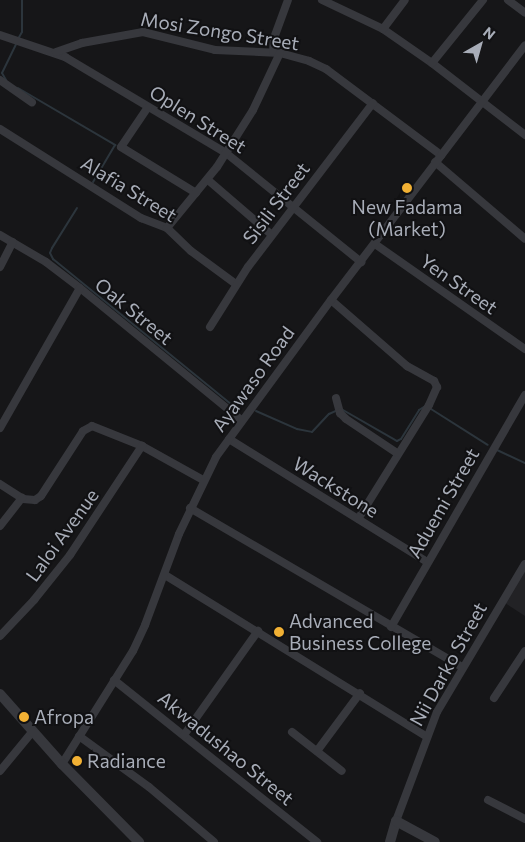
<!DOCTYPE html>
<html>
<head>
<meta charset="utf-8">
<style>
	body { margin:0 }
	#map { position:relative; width:525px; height:842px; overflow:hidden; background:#161618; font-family:Commissioner,sans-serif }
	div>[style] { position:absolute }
	.built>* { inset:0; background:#222225 }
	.stream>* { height:2px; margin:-1px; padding:0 1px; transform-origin:1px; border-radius:1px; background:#2c353c }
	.minor>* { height:8px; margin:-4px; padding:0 4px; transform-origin:4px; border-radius:4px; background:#37383d }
	.tertiary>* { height:10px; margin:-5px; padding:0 5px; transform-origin:5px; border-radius:5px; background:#37383d }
	.dots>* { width:14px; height:14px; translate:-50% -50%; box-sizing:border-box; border:2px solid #111113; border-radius:50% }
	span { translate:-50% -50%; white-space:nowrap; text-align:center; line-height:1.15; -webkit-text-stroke:4px #111113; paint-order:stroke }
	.street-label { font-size:19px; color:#a8adb8 }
	.poi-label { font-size:19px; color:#a8adb8 }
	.left { translate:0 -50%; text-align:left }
	.north { position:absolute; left:455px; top:20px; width:50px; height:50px; -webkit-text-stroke:4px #111113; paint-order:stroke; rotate:38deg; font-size:14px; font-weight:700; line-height:20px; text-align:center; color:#a8adb8 }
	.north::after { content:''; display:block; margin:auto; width:18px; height:22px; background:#a8adb8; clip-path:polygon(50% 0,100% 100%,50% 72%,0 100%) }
</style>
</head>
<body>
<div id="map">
	<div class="built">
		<i style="clip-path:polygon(525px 570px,525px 616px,505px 603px)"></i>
	</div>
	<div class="stream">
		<i style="left:18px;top:39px;width:8px;rotate:-60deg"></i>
		<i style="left:22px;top:32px;width:32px;rotate:-90deg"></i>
		<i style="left:6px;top:80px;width:8px;rotate:-120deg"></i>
		<i style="left:2px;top:73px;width:32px;rotate:-64deg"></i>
		<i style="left:18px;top:88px;width:113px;rotate:30.4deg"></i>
		<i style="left:115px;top:145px;width:43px;rotate:120.7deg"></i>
		<i style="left:77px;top:208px;width:47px;rotate:122deg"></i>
		<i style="left:52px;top:248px;width:5px;rotate:112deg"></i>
		<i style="left:50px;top:253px;width:7px;rotate:63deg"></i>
		<i style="left:53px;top:259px;width:239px;rotate:39.2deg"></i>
		<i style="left:431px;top:409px;width:67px;rotate:32.3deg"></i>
		<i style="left:343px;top:410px;width:62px;rotate:29.9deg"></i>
		<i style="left:397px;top:441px;width:4px;rotate:-27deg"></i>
		<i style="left:401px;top:439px;width:34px;rotate:-58deg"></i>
		<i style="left:419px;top:410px;width:6px;rotate:-31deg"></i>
		<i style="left:256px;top:411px;width:45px;rotate:23.7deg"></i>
		<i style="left:297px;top:429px;width:15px;rotate:11deg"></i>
		<i style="left:312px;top:432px;width:25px;rotate:-47deg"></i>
		<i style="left:329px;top:414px;width:10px;rotate:-24deg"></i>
		<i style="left:497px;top:450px;width:31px;rotate:25deg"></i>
	</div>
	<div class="minor">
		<i style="left:322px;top:0;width:68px;rotate:25.4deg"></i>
		<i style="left:383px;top:29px;width:60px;rotate:34.8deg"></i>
		<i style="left:432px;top:63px;width:118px;rotate:37.7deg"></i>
		<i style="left:508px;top:0;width:21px;rotate:37deg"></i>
		<i style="left:383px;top:29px;width:36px;rotate:-53deg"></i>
		<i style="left:0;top:35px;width:69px;rotate:18.7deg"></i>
		<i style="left:65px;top:57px;width:187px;rotate:30.8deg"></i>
		<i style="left:226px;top:153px;width:174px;rotate:38.9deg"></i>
		<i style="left:56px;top:52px;width:28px;rotate:-19deg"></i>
		<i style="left:82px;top:43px;width:62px;rotate:-10.2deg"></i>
		<i style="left:143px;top:32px;width:74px;rotate:14deg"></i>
		<i style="left:215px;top:50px;width:65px;rotate:2.6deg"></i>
		<i style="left:280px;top:53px;width:30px;rotate:15deg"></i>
		<i style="left:309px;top:61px;width:19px;rotate:25deg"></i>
		<i style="left:326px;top:69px;width:144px;rotate:36.8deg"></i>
		<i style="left:273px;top:52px;width:14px;rotate:-86deg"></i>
		<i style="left:274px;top:38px;width:40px;rotate:-69.8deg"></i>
		<i style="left:432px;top:63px;width:81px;rotate:-51deg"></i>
		<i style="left:0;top:80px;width:39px;rotate:35deg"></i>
		<i style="left:148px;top:107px;width:48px;rotate:124deg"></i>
		<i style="left:121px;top:147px;width:88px;rotate:31.5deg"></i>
		<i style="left:0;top:129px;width:167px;rotate:32.3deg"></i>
		<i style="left:141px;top:218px;width:28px;rotate:21deg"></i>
		<i style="left:167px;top:228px;width:33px;rotate:44deg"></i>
		<i style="left:191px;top:251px;width:56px;rotate:36.3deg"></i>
		<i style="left:435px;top:162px;width:118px;rotate:40.5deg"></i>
		<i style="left:208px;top:180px;width:84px;rotate:40.7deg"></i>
		<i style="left:167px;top:228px;width:79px;rotate:-50.7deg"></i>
		<i style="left:217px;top:167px;width:67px;rotate:-57.7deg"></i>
		<i style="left:253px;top:110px;width:63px;rotate:-64.7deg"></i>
		<i style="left:0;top:235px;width:53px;rotate:30.4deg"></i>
		<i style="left:46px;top:262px;width:43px;rotate:37.4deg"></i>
		<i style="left:80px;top:288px;width:208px;rotate:39.3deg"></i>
		<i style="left:375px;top:244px;width:183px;rotate:35deg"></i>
		<i style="left:0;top:267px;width:28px;rotate:-63deg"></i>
		<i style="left:331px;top:300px;width:101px;rotate:41deg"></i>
		<i style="left:407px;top:366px;width:31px;rotate:29deg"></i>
		<i style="left:434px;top:381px;width:7px;rotate:63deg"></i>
		<i style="left:437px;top:387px;width:20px;rotate:114deg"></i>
		<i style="left:429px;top:405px;width:134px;rotate:121.9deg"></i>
		<i style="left:210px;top:327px;width:71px;rotate:-57.7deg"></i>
		<i style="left:248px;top:267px;width:206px;rotate:-52.7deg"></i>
		<i style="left:336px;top:398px;width:16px;rotate:75deg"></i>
		<i style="left:340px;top:413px;width:8px;rotate:45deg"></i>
		<i style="left:346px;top:419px;width:61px;rotate:33.7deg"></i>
		<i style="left:0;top:428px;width:161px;rotate:-60.3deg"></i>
		<i style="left:229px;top:439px;width:233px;rotate:31.8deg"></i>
		<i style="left:0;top:484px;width:27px;rotate:33deg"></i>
		<i style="left:23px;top:499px;width:12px;rotate:5deg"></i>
		<i style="left:35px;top:500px;width:7px;rotate:-34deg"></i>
		<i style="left:41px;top:496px;width:77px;rotate:-57.1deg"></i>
		<i style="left:83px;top:431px;width:10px;rotate:-29deg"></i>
		<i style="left:92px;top:426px;width:54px;rotate:21.8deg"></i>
		<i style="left:142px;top:446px;width:70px;rotate:29.1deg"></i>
		<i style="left:190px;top:508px;width:315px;rotate:30.3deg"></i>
		<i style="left:0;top:526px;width:36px;rotate:-52deg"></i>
		<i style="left:165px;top:575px;width:308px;rotate:31.7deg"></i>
		<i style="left:391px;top:627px;width:268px;rotate:-60deg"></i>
		<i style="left:0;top:636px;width:50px;rotate:-46.6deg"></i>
		<i style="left:34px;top:600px;width:58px;rotate:-51.3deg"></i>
		<i style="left:70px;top:555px;width:131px;rotate:-56.6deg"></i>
		<i style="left:114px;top:680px;width:260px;rotate:38.6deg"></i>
		<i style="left:494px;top:698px;width:56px;rotate:-56.6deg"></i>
		<i style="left:292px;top:732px;width:63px;rotate:38deg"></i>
		<i style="left:184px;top:735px;width:128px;rotate:-54.6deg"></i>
		<i style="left:79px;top:736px;width:87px;rotate:36.1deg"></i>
		<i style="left:149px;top:787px;width:85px;rotate:40.2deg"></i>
		<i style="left:317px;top:751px;width:72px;rotate:-53.4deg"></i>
		<i style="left:62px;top:764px;width:133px;rotate:-57.9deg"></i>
		<i style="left:133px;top:651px;width:29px;rotate:-65deg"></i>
		<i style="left:145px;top:625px;width:97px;rotate:-69.5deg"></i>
		<i style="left:179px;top:534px;width:85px;rotate:-64.3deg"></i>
		<i style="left:216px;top:457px;width:195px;rotate:-53.8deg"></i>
		<i style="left:331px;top:300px;width:320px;rotate:-52.7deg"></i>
		<i style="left:0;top:771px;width:52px;rotate:-50.5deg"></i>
		<i style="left:488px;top:800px;width:42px;rotate:27.2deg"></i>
		<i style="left:396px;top:821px;width:116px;rotate:-69.4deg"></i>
		<i style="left:437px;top:712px;width:172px;rotate:-59.3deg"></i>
	</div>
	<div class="tertiary">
		<i style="left:0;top:694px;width:94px;rotate:48.5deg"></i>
		<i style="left:62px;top:764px;width:110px;rotate:45.4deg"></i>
		<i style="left:390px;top:842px;width:22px;rotate:-74deg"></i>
		<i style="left:396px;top:821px;width:44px;rotate:28.3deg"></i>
	</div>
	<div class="dots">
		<i style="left:407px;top:188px;background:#f2b134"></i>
		<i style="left:279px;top:632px;background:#f2b134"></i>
		<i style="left:24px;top:717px;background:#f2b134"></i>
		<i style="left:77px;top:761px;background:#f2b134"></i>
	</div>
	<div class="street-label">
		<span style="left:220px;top:31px;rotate:9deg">Mosi Zongo Street</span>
		<span style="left:198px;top:119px;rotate:32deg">Oplen Street</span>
		<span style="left:129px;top:189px;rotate:31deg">Alafia Street</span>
		<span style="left:276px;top:203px;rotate:-53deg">Sisili Street</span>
		<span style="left:459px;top:284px;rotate:35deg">Yen Street</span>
		<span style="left:134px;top:311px;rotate:39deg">Oak Street</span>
		<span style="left:253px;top:379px;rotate:-54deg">Ayawaso Road</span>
		<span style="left:336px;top:487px;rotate:32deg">Wackstone</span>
		<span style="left:443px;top:503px;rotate:-60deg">Aduemi Street</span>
		<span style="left:62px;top:535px;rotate:-54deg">Laloi Avenue</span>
		<span style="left:448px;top:664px;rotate:-61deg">Nii Darko Street</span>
		<span style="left:226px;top:748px;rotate:39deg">Akwadushao Street</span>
	</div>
	<div class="poi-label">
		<span style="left:407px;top:218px">New Fadama<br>(Market)</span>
		<span class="left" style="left:289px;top:632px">Advanced<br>Business College</span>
		<span class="left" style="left:34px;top:717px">Afropa</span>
		<span class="left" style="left:87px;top:761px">Radiance</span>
	</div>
	<div class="north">N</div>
</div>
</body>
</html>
